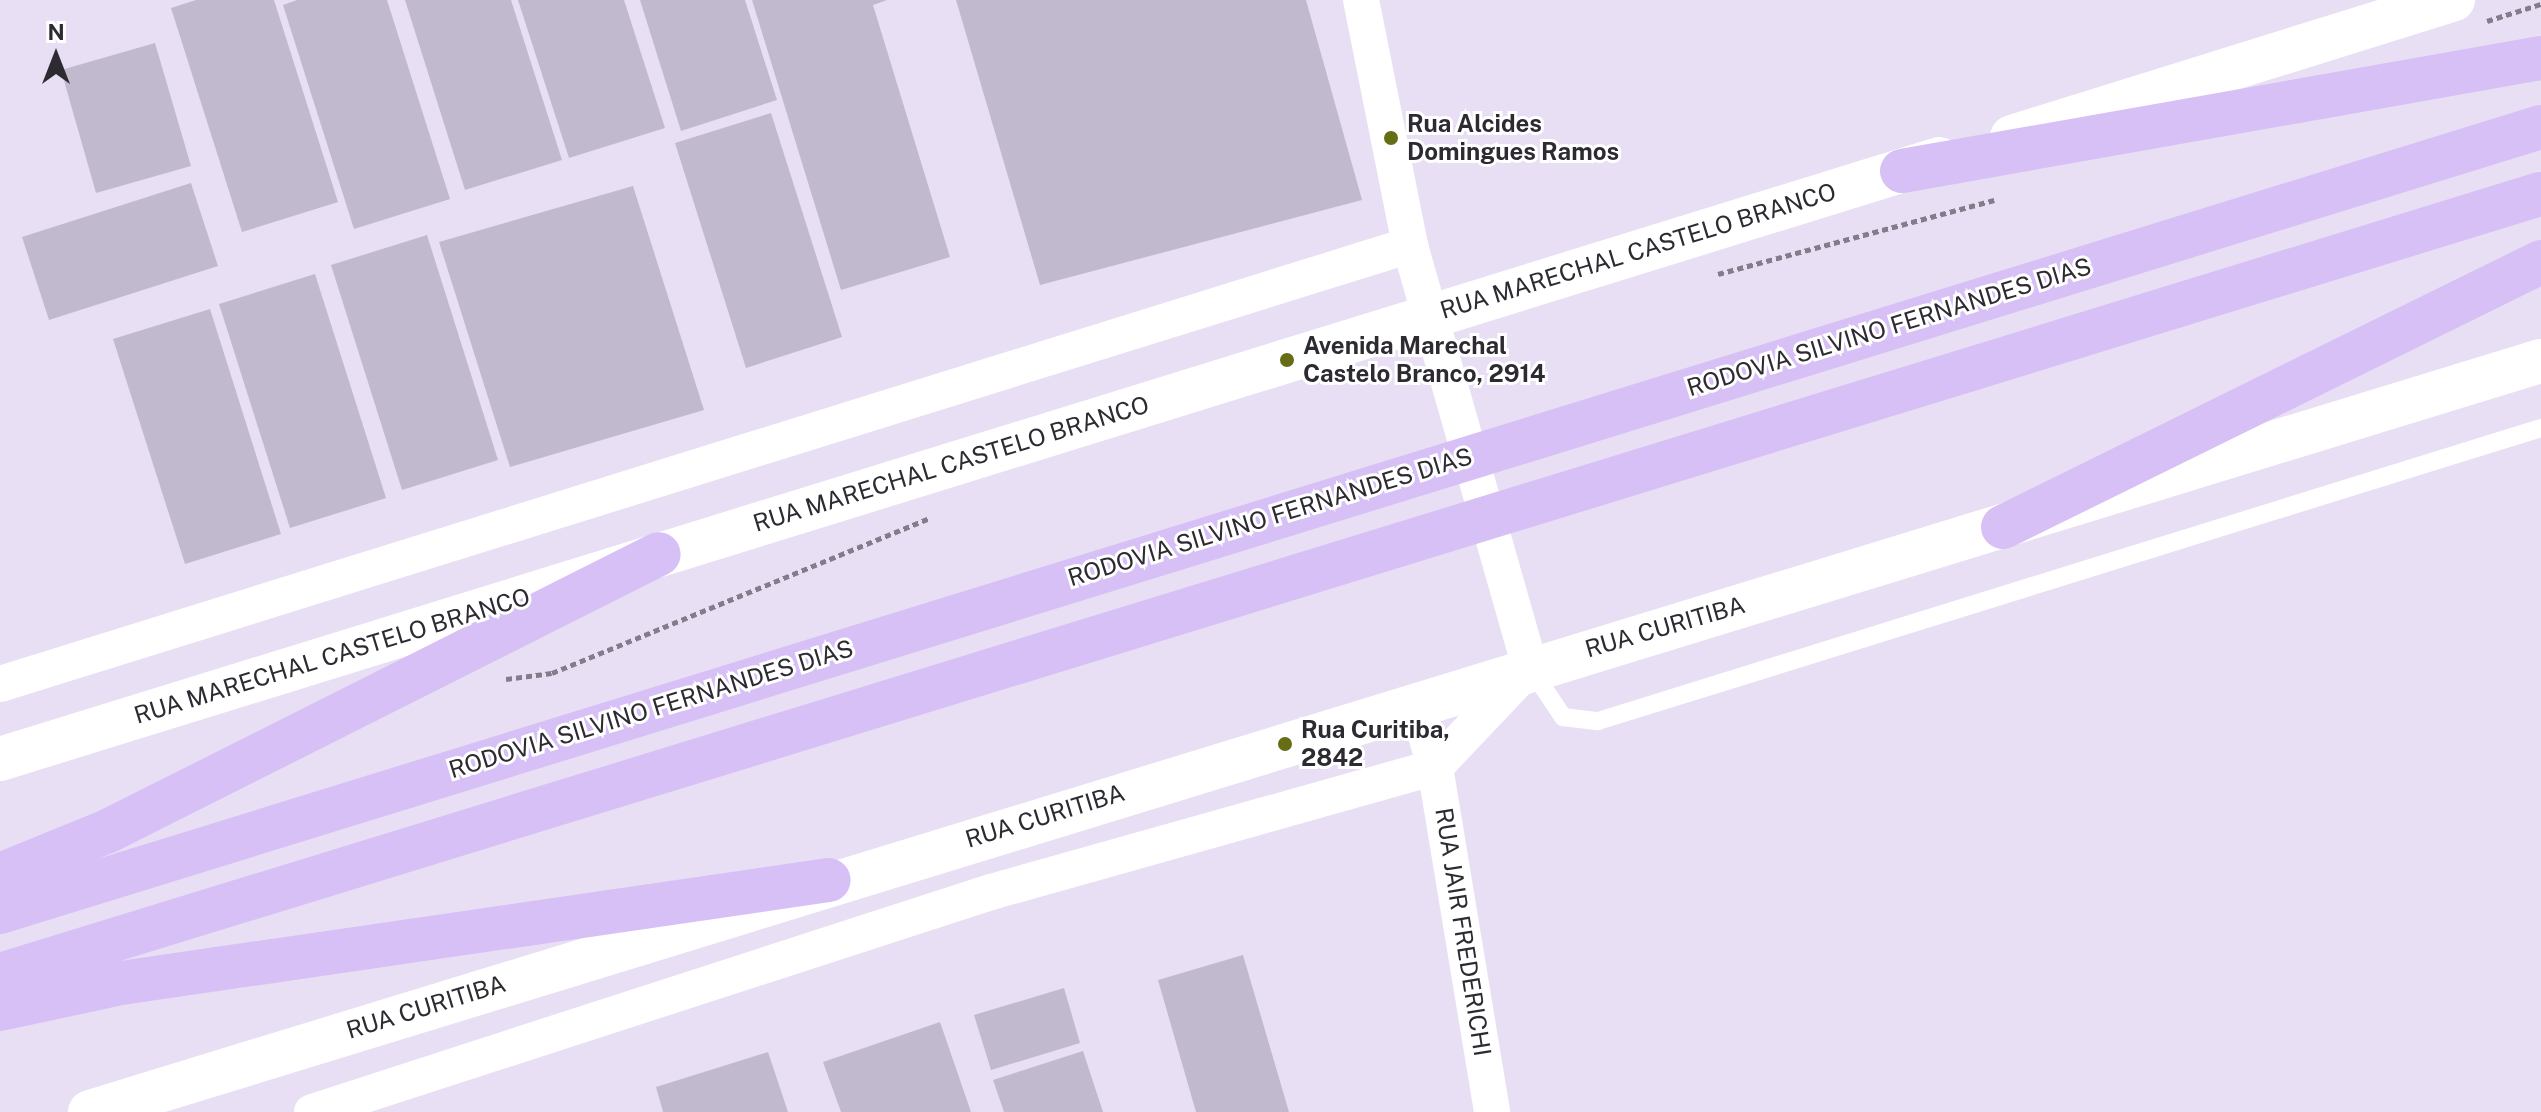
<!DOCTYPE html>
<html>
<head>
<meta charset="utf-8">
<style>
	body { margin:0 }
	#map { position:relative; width:2541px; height:1112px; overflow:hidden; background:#e8dff5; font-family:"Public Sans",sans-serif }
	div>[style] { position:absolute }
	.building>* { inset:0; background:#c1b9ce }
	.path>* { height:5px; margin-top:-2.5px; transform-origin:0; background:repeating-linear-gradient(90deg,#837d8b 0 6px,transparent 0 10px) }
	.service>* { height:18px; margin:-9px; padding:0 9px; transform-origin:9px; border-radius:9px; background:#fff }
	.minor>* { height:36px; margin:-18px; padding:0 18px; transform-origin:18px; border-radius:18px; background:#fff }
	.tertiary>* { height:44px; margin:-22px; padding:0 22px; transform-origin:22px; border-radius:22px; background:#fff }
	.motorway>* { height:44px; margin:-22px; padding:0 22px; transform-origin:22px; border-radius:22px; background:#d7c0f5 }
	.dots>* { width:22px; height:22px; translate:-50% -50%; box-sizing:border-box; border:4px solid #fff; border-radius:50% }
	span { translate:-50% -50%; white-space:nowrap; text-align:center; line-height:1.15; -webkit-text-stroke:6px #fff; paint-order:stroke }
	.poi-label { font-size:24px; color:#2e2a32; font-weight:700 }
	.left { translate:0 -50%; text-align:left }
	.street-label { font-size:24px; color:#2e2a32 }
	.north { position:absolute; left:16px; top:16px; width:80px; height:80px; -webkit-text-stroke:6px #fff; paint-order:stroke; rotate:0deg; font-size:22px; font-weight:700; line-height:32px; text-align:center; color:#2e2a32 }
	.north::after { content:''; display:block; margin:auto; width:28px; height:36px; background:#2e2a32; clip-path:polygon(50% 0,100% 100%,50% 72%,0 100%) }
</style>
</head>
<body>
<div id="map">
	<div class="building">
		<i style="clip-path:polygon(196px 0,274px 0,338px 202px,242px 232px,171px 8px)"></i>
		<i style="clip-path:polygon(297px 0,387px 0,450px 199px,354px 229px,283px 5px)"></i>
		<i style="clip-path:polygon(405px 0,511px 0,562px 160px,465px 190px)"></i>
		<i style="clip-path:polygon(518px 0,624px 0,665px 128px,569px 158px)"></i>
		<i style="clip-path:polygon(640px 0,745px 0,777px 100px,681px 131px)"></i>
		<i style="clip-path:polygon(752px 0,887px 0,873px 5px,950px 257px,841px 290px)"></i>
		<i style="clip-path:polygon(956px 0,1306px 0,1362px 200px,1040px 285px)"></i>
		<i style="clip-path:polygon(155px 43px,191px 166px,96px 193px,61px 70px)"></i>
		<i style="clip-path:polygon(771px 113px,842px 337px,746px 368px,675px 143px)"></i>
		<i style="clip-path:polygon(191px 183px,218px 266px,49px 320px,22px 237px)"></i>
		<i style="clip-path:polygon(633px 186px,704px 410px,510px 467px,439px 242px)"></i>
		<i style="clip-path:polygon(427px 235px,498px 460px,402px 490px,331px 265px)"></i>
		<i style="clip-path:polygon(315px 274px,386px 498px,290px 528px,219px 304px)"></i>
		<i style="clip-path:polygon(210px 309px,281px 534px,185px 564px,113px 339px)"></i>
		<i style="clip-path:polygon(1243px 955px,1289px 1112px,1196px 1112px,1158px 980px)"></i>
		<i style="clip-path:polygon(1064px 988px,1080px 1043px,991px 1070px,974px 1015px)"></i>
		<i style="clip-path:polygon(940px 1022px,971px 1112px,841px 1112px,823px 1062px)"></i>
		<i style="clip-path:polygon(1083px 1051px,1103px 1112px,1004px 1112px,993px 1080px)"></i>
		<i style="clip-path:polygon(768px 1052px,788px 1112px,663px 1112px,656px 1087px)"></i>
	</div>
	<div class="path">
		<i style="left:2487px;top:21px;width:57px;rotate:-17.5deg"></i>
		<i style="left:1718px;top:274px;width:286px;rotate:-15deg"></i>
		<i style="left:506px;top:679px;width:46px;rotate:-7.4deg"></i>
		<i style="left:552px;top:673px;width:408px;rotate:-22.3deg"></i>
	</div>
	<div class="service">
		<i style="left:1531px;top:669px;width:58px;rotate:56.3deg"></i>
		<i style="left:1563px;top:717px;width:35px;rotate:7deg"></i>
		<i style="left:1598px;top:721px;width:987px;rotate:-17.26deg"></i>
	</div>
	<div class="minor">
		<i style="left:0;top:684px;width:1477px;rotate:-17.29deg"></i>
		<i style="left:1418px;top:707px;width:62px;rotate:74.2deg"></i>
		<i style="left:1435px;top:767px;width:350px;rotate:80.6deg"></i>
		<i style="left:312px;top:1112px;width:714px;rotate:-17.95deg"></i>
		<i style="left:991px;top:892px;width:461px;rotate:-15.7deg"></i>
		<i style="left:1435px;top:767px;width:138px;rotate:-46.5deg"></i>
		<i style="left:1530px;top:667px;width:439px;rotate:-105.9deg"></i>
		<i style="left:1410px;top:245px;width:250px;rotate:-101.3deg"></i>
	</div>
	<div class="tertiary">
		<i style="left:2012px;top:137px;width:462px;rotate:-17.3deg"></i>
		<i style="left:0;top:759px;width:2030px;rotate:-17.19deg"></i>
		<i style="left:90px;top:1112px;width:2563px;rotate:-17.04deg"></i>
	</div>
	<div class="motorway">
		<i style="left:1902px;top:171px;width:649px;rotate:-10.03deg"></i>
		<i style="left:2003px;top:527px;width:600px;rotate:-26.22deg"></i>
		<i style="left:0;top:875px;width:119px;rotate:-22.2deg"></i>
		<i style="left:110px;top:830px;width:614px;rotate:-26.69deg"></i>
		<i style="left:0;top:912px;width:2659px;rotate:-17.17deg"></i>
		<i style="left:0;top:975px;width:2658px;rotate:-17.09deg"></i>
		<i style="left:0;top:1009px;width:124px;rotate:-12.1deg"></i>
		<i style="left:121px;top:983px;width:715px;rotate:-8.28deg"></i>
	</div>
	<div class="dots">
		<i style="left:1391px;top:138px;background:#656e15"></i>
		<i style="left:1287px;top:360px;background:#656e15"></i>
		<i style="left:1285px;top:744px;background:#656e15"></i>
	</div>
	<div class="poi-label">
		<span class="left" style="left:1407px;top:138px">Rua Alcides<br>Domingues Ramos</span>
		<span class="left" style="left:1303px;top:360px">Avenida Marechal<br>Castelo Branco, 2914</span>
		<span class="left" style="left:1301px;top:744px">Rua Curitiba,<br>2842</span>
	</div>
	<div class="street-label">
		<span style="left:1638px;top:251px;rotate:-17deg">RUA MARECHAL CASTELO BRANCO</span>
		<span style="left:1889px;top:327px;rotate:-17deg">RODOVIA SILVINO FERNANDES DIAS</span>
		<span style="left:951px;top:464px;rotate:-17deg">RUA MARECHAL CASTELO BRANCO</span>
		<span style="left:1270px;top:517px;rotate:-17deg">RODOVIA SILVINO FERNANDES DIAS</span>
		<span style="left:1665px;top:627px;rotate:-16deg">RUA CURITIBA</span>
		<span style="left:332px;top:656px;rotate:-17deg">RUA MARECHAL CASTELO BRANCO</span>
		<span style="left:651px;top:709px;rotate:-17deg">RODOVIA SILVINO FERNANDES DIAS</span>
		<span style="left:1045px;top:816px;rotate:-17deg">RUA CURITIBA</span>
		<span style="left:1463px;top:932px;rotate:81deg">RUA JAIR FREDERICHI</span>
		<span style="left:426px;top:1007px;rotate:-17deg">RUA CURITIBA</span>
	</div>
	<div class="north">N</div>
</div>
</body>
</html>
